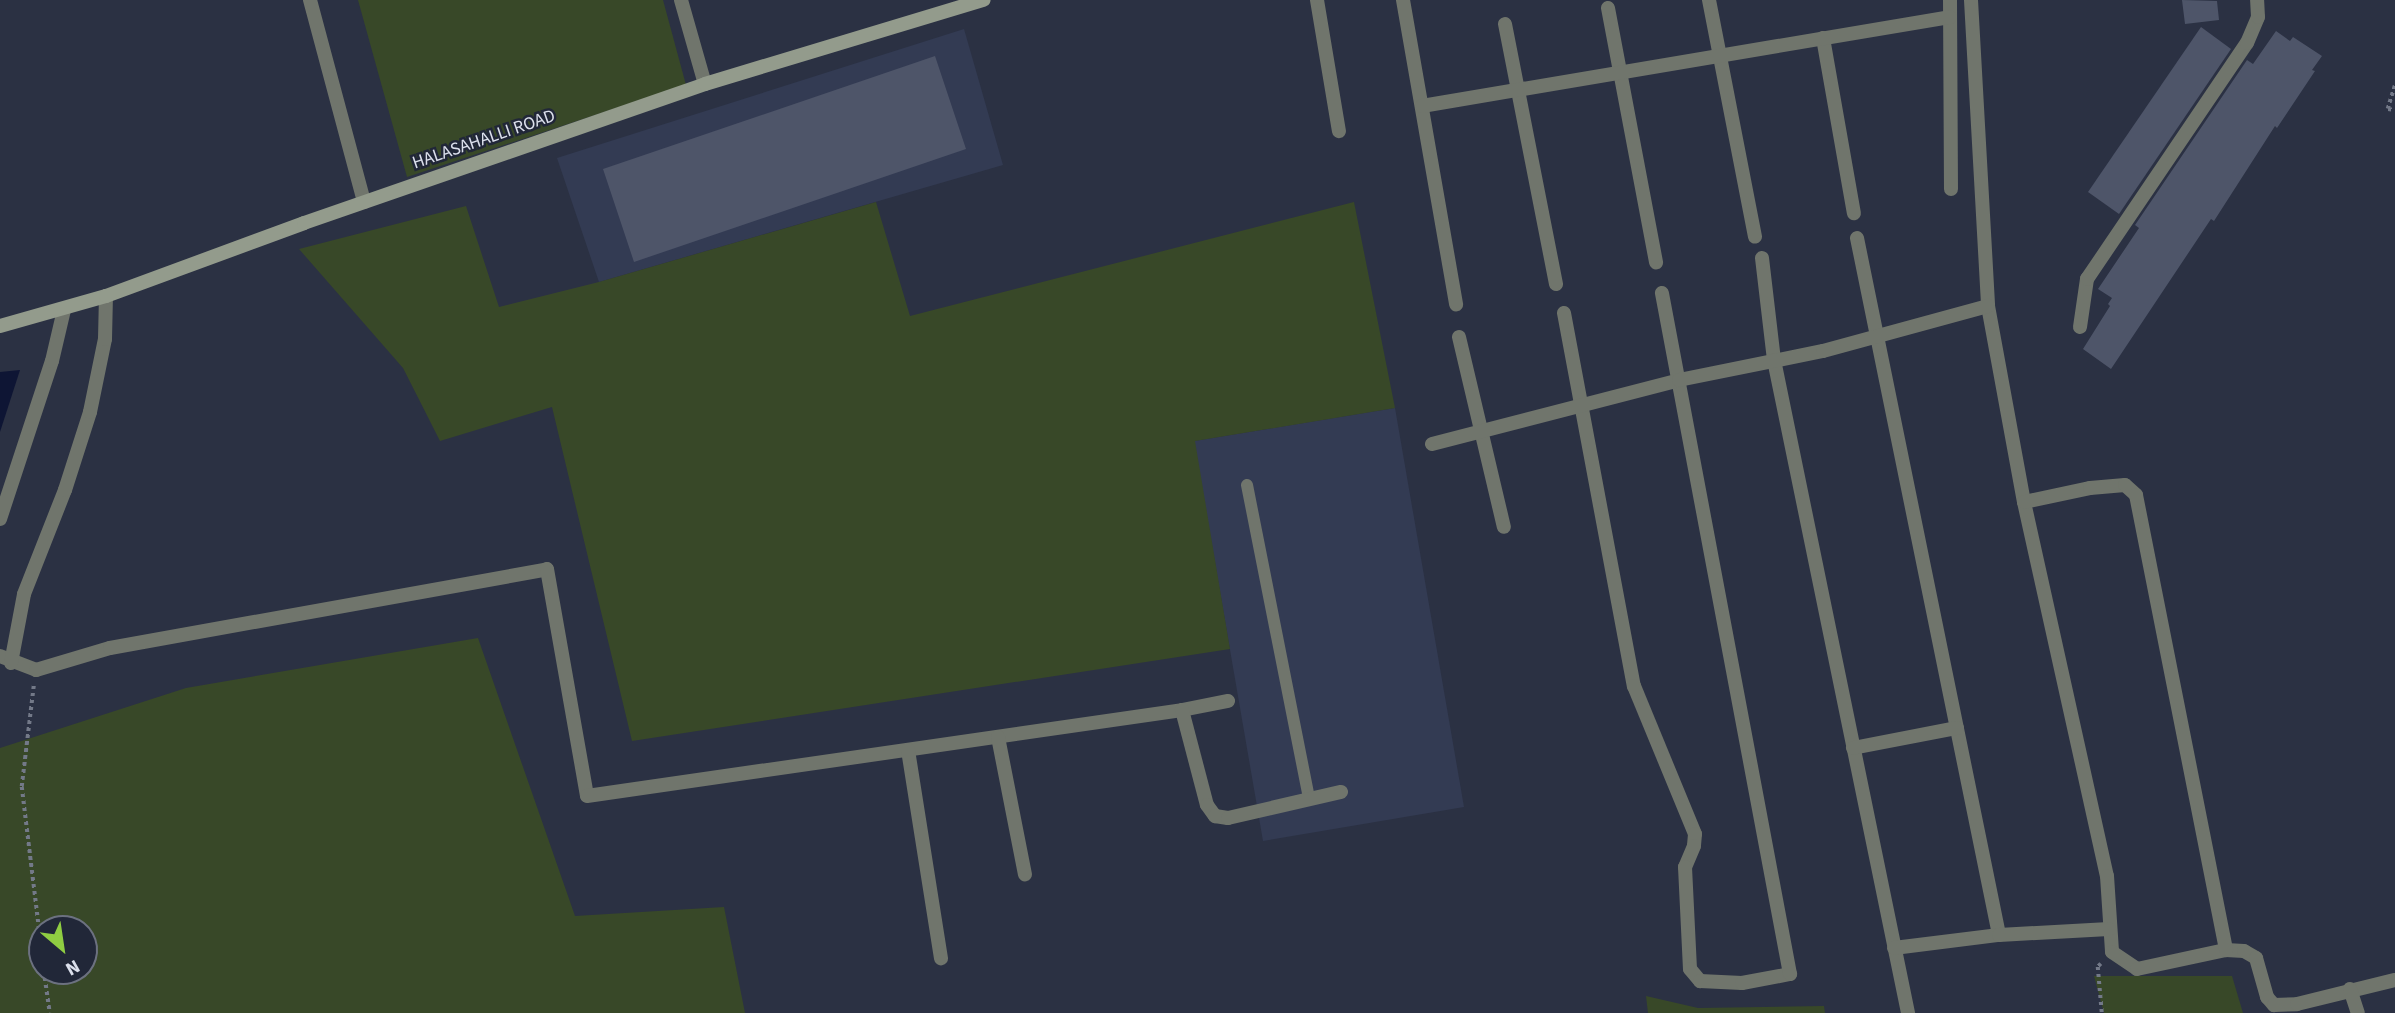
<!DOCTYPE html>
<html>
<head>
<meta charset="utf-8">
<style>
	body { margin:0 }
	#map { position:relative; width:2395px; height:1013px; overflow:hidden; background:#2b3143; font-family:"Source Sans 3",sans-serif }
	div>[style] { position:absolute }
	.built>* { inset:0; background:#333b53 }
	.green>* { inset:0; background:#384828 }
	.water>* { inset:0; background:#0e1534 }
	.building>* { inset:0; background:#4e5569 }
	.path>* { height:3.5px; margin-top:-1.75px; transform-origin:0; background:repeating-linear-gradient(90deg,#737988 0 3.5px,transparent 0 7px) }
	.lane>* { height:12px; margin:-6px; padding:0 6px; transform-origin:6px; border-radius:6px; background:#70756c }
	.street>* { height:14px; margin:-7px; padding:0 7px; transform-origin:7px; border-radius:7px; background:#70756c }
	.secondary>* { height:14px; margin:-7px; padding:0 7px; transform-origin:7px; border-radius:7px; background:#939b8c }
	span { translate:-50% -50%; white-space:nowrap; text-align:center; line-height:1.15; -webkit-text-stroke:5px #212738; paint-order:stroke }
	.street-label { font-size:18px; color:#dce0ec }
	.north { position:absolute; left:28px; top:915px; width:70px; height:70px; box-sizing:border-box; background:#212738; border:2px solid #6c7180; border-radius:50%; rotate:151deg; font-size:19px; font-weight:700; line-height:28px; text-align:center; color:#dce0ec }
	.north::after { content:''; display:block; margin:auto; width:24px; height:32px; background:#8fcd42; clip-path:polygon(50% 0,100% 100%,50% 72%,0 100%) }
</style>
</head>
<body>
<div id="map">
	<div class="built">
		<i style="clip-path:polygon(964px 29px,1003px 165px,599px 282px,557px 158px)"></i>
		<i style="clip-path:polygon(1395px 408px,1464px 807px,1263px 841px,1194px 441px)"></i>
	</div>
	<div class="green">
		<i style="clip-path:polygon(358px 0,663px 0,686px 85px,407px 177px)"></i>
		<i style="clip-path:polygon(876px 202px,910px 316px,1354px 202px,1395px 408px,1195px 441px,1230px 649px,632px 741px,552px 407px,440px 441px,403px 368px,299px 249px,466px 206px,499px 307px,599px 282px)"></i>
		<i style="clip-path:polygon(evenodd,478px 638px,575px 916px,724px 907px,745px 1013px,0 1013px,0 748px,186px 688px,478px 638px,42px 929px,84px 929px,84px 971px,42px 971px,42px 929px)"></i>
		<i style="clip-path:polygon(2094px 976px,2232px 976px,2243px 1013px,2104px 1013px)"></i>
		<i style="clip-path:polygon(1646px 996px,1698px 1008px,1824px 1006px,1825px 1013px,1648px 1013px)"></i>
	</div>
	<div class="water">
		<i style="clip-path:polygon(20px 370px,0 432px,0 372px)"></i>
	</div>
	<div class="building">
		<i style="clip-path:polygon(2182px 0,2217px 1px,2219px 20px,2185px 24px)"></i>
		<i style="clip-path:polygon(2201px 27px,2231px 49px,2119px 214px,2088px 192px)"></i>
		<i style="clip-path:polygon(2276px 31px,2290px 41px,2293px 37px,2322px 56px,2312px 70px,2315px 71px,2277px 128px,2275px 126px,2214px 221px,2211px 219px,2111px 369px,2083px 349px,2110px 306px,2108px 304px,2112px 298px,2098px 289px,2139px 228px,2135px 225px,2247px 60px,2253px 64px)"></i>
		<i style="clip-path:polygon(935px 56px,966px 149px,634px 262px,603px 169px)"></i>
	</div>
	<div class="path">
		<i style="left:2395px;top:86px;width:24px;rotate:107deg"></i>
		<i style="left:2388px;top:109px;width:7px;rotate:8deg"></i>
		<i style="left:34px;top:686px;width:102px;rotate:96.8deg"></i>
		<i style="left:22px;top:787px;width:167px;rotate:83.1deg"></i>
		<i style="left:2101px;top:964px;width:4px;rotate:135deg"></i>
		<i style="left:2098px;top:967px;width:46px;rotate:85deg"></i>
		<i style="left:44px;top:971px;width:42px;rotate:81.9deg"></i>
	</div>
	<div class="lane">
		<i style="left:1247px;top:485px;width:320px;rotate:78.8deg"></i>
	</div>
	<div class="street">
		<i style="left:310px;top:0;width:209px;rotate:75deg"></i>
		<i style="left:681px;top:0;width:87px;rotate:74.1deg"></i>
		<i style="left:1317px;top:0;width:133px;rotate:80.5deg"></i>
		<i style="left:1403px;top:0;width:309px;rotate:80.1deg"></i>
		<i style="left:1709px;top:0;width:241px;rotate:79deg"></i>
		<i style="left:1950px;top:0;width:189px;rotate:89.7deg"></i>
		<i style="left:1971px;top:0;width:306px;rotate:86.8deg"></i>
		<i style="left:1988px;top:306px;width:199px;rotate:79.6deg"></i>
		<i style="left:2024px;top:502px;width:383px;rotate:77.5deg"></i>
		<i style="left:2107px;top:876px;width:76px;rotate:86.2deg"></i>
		<i style="left:2112px;top:952px;width:30px;rotate:34deg"></i>
		<i style="left:2137px;top:969px;width:91px;rotate:-12.1deg"></i>
		<i style="left:2226px;top:950px;width:18px;rotate:3deg"></i>
		<i style="left:2244px;top:951px;width:14px;rotate:30deg"></i>
		<i style="left:2256px;top:958px;width:41px;rotate:74.2deg"></i>
		<i style="left:2267px;top:997px;width:11px;rotate:49deg"></i>
		<i style="left:2274px;top:1005px;width:23px;rotate:-2deg"></i>
		<i style="left:2297px;top:1004px;width:101px;rotate:-13.8deg"></i>
		<i style="left:1608px;top:8px;width:259px;rotate:79.3deg"></i>
		<i style="left:1505px;top:24px;width:265px;rotate:78.9deg"></i>
		<i style="left:1823px;top:38px;width:178px;rotate:80deg"></i>
		<i style="left:1422px;top:106px;width:535px;rotate:-9.57deg"></i>
		<i style="left:1857px;top:238px;width:711px;rotate:78.48deg"></i>
		<i style="left:1762px;top:258px;width:103px;rotate:83.3deg"></i>
		<i style="left:1774px;top:360px;width:667px;rotate:78.4deg"></i>
		<i style="left:1564px;top:313px;width:380px;rotate:79.4deg"></i>
		<i style="left:1634px;top:686px;width:160px;rotate:67.6deg"></i>
		<i style="left:1695px;top:834px;width:12px;rotate:95deg"></i>
		<i style="left:1694px;top:846px;width:23px;rotate:113deg"></i>
		<i style="left:1685px;top:867px;width:102px;rotate:87.2deg"></i>
		<i style="left:1690px;top:969px;width:16px;rotate:50deg"></i>
		<i style="left:1700px;top:981px;width:42px;rotate:2.7deg"></i>
		<i style="left:1742px;top:983px;width:49px;rotate:-10.6deg"></i>
		<i style="left:1790px;top:974px;width:693px;rotate:-100.65deg"></i>
		<i style="left:2080px;top:327px;width:49px;rotate:-81.7deg"></i>
		<i style="left:2087px;top:279px;width:285px;rotate:-55.9deg"></i>
		<i style="left:2247px;top:43px;width:28px;rotate:-67deg"></i>
		<i style="left:2258px;top:17px;width:17px;rotate:-93deg"></i>
		<i style="left:1459px;top:337px;width:195px;rotate:76.7deg"></i>
		<i style="left:1432px;top:444px;width:255px;rotate:-14.5deg"></i>
		<i style="left:1679px;top:380px;width:147px;rotate:-11.4deg"></i>
		<i style="left:1823px;top:351px;width:171px;rotate:-15.3deg"></i>
		<i style="left:2024px;top:502px;width:67px;rotate:-12deg"></i>
		<i style="left:2090px;top:488px;width:35px;rotate:-5deg"></i>
		<i style="left:2125px;top:485px;width:15px;rotate:42deg"></i>
		<i style="left:2136px;top:495px;width:464px;rotate:78.8deg"></i>
		<i style="left:0;top:519px;width:166px;rotate:-71.8deg"></i>
		<i style="left:52px;top:361px;width:52px;rotate:-76.8deg"></i>
		<i style="left:0;top:656px;width:39px;rotate:21deg"></i>
		<i style="left:36px;top:670px;width:77px;rotate:-16.6deg"></i>
		<i style="left:110px;top:648px;width:444px;rotate:-10.2deg"></i>
		<i style="left:547px;top:569px;width:230px;rotate:80deg"></i>
		<i style="left:587px;top:796px;width:601px;rotate:-8.22deg"></i>
		<i style="left:1182px;top:710px;width:47px;rotate:-11.1deg"></i>
		<i style="left:11px;top:663px;width:70px;rotate:-79.3deg"></i>
		<i style="left:24px;top:594px;width:112px;rotate:-68.5deg"></i>
		<i style="left:65px;top:490px;width:82px;rotate:-72.2deg"></i>
		<i style="left:90px;top:412px;width:75px;rotate:-78.4deg"></i>
		<i style="left:105px;top:339px;width:43px;rotate:-88.7deg"></i>
		<i style="left:1182px;top:710px;width:98px;rotate:75.3deg"></i>
		<i style="left:1207px;top:805px;width:14px;rotate:54deg"></i>
		<i style="left:1215px;top:816px;width:13px;rotate:9deg"></i>
		<i style="left:1228px;top:818px;width:116px;rotate:-13deg"></i>
		<i style="left:998px;top:737px;width:140px;rotate:78.9deg"></i>
		<i style="left:1853px;top:748px;width:106px;rotate:-10.9deg"></i>
		<i style="left:908px;top:750px;width:211px;rotate:81deg"></i>
		<i style="left:1894px;top:948px;width:106px;rotate:-7.1deg"></i>
		<i style="left:1999px;top:935px;width:110px;rotate:-3.1deg"></i>
		<i style="left:2350px;top:989px;width:25px;rotate:72deg"></i>
	</div>
	<div class="secondary">
		<i style="left:0;top:326px;width:110px;rotate:-15.8deg"></i>
		<i style="left:106px;top:296px;width:211px;rotate:-20.2deg"></i>
		<i style="left:304px;top:223px;width:424px;rotate:-19.1deg"></i>
		<i style="left:705px;top:84px;width:291px;rotate:-16.8deg"></i>
	</div>
	<div class="street-label">
		<span style="left:484px;top:140px;rotate:-19deg">HALASAHALLI ROAD</span>
	</div>
	<div class="north">N</div>
</div>
</body>
</html>
